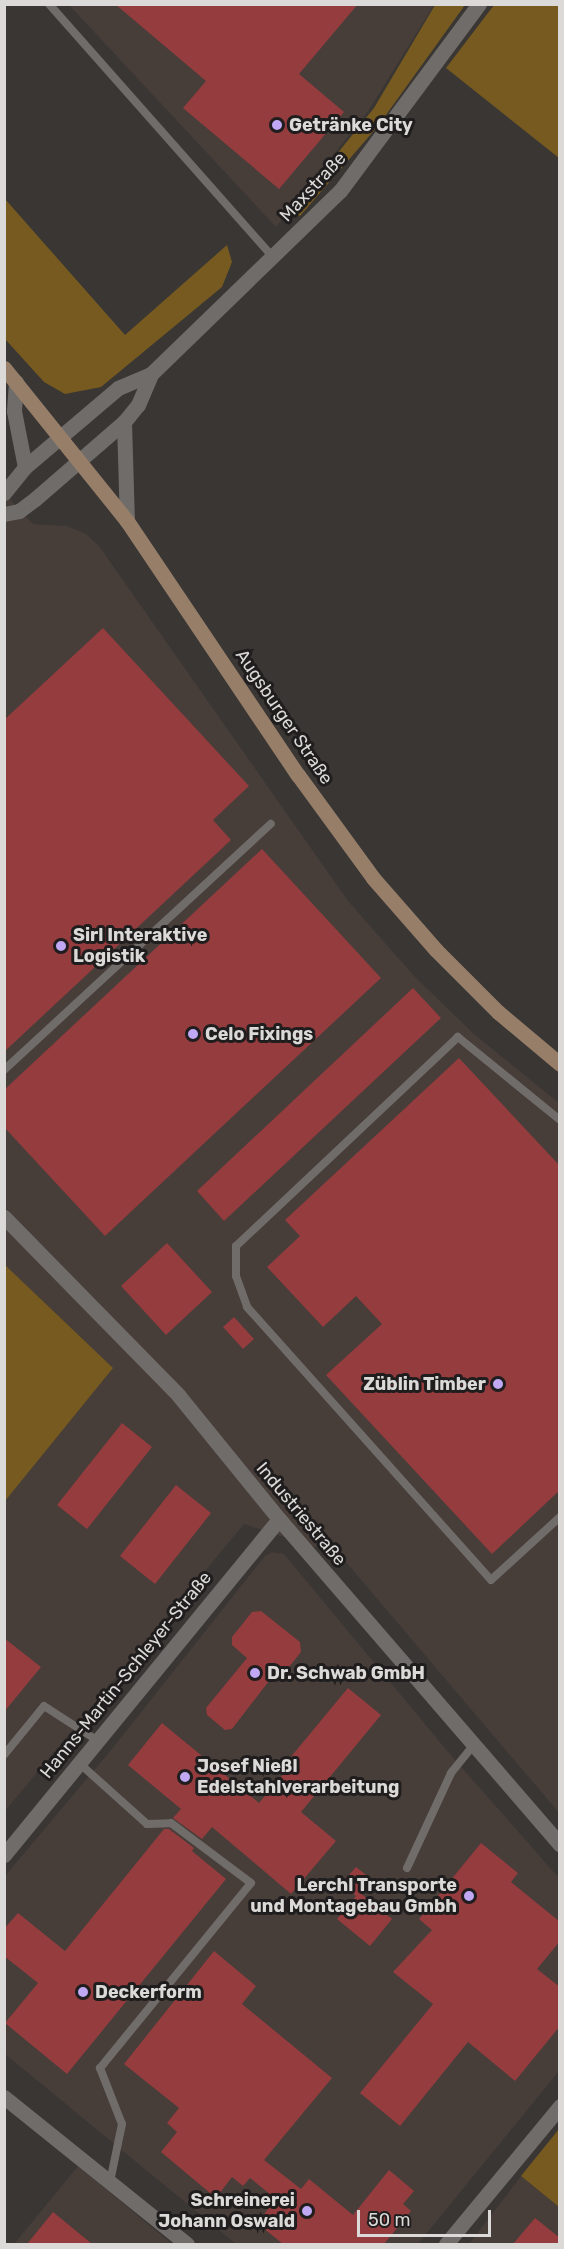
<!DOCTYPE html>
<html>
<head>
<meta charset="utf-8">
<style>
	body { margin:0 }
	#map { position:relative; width:564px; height:2249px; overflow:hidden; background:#393634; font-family:Rubik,sans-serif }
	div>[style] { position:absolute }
	.built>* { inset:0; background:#473d39 }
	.green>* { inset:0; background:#765a1f }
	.building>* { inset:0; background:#953c3f }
	.lane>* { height:8px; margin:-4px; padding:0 4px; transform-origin:4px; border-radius:4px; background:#706c6a }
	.street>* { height:15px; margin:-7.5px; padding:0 7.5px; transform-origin:7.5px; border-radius:7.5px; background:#706c6a }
	.secondary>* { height:15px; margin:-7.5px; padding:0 7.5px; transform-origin:7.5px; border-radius:7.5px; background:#967e69 }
	.dots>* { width:16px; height:16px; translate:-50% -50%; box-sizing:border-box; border:3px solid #1f1d1d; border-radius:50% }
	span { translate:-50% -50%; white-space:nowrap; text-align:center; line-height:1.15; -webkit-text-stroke:6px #1f1d1d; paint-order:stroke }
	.poi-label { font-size:18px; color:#dcdad9; font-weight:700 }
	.left { translate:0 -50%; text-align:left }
	.right { translate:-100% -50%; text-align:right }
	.street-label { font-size:18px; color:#dcdad9 }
	.frame { position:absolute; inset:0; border:6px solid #dcdad9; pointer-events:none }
	.scale { position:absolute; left:357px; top:2210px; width:134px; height:27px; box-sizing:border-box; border:3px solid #dcdad9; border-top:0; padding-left:8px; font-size:18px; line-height:21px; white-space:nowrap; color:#dcdad9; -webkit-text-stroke:4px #1f1d1d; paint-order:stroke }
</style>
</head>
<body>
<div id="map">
	<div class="built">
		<i style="clip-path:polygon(69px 5px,434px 5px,369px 110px,276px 227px)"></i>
		<i style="clip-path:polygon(5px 494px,33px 524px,67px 526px,86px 534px,99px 546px,348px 901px,415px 977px,475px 1035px,559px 1103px,560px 1814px,340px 1555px,244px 1524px,5px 1811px)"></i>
		<i style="clip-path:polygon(272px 1552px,284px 1554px,449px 1753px,559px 1878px,559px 2071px,418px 2244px,236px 2244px,5px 2054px,5px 1876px,111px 1750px,265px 1556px)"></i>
		<i style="clip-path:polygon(78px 2166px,172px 2244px,14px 2244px)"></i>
		<i style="clip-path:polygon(521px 2176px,559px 2207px,559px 2244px,469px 2244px)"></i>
	</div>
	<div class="green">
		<i style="clip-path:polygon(435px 5px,465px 5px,378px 126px,300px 216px,291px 211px,374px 108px)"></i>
		<i style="clip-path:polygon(494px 5px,559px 5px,559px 158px,446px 68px)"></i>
		<i style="clip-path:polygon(5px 199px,125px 335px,227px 245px,232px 262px,222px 287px,101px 387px,65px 394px,44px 382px,5px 339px)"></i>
		<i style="clip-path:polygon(4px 1264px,113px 1368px,5px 1501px,4px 1501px)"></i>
		<i style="clip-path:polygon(559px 2129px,560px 2207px,559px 2207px,521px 2176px)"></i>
	</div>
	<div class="building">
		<i style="clip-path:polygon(115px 4px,358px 4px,299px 74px,344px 112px,279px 189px,183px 108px,206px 81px)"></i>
		<i style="clip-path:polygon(103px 628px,249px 786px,213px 820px,231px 840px,4px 1052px,4px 720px)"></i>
		<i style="clip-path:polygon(262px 849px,381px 978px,105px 1236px,4px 1127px,4px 1090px)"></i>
		<i style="clip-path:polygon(413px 988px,441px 1018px,224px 1221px,197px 1191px)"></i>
		<i style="clip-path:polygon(459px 1058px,560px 1166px,560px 1490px,492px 1554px,326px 1375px,382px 1324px,356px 1296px,323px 1327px,267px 1267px,300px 1236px,285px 1220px)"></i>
		<i style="clip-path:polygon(167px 1243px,212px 1292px,166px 1335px,121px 1286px)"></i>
		<i style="clip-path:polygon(234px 1317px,254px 1339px,243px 1349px,223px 1327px)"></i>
		<i style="clip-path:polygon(122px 1423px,152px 1447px,87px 1529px,57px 1505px)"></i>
		<i style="clip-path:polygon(176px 1485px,211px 1513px,155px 1584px,120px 1556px)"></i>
		<i style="clip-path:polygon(261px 1611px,300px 1642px,301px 1652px,289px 1667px,279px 1668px,232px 1729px,225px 1730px,207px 1715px,206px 1708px,247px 1658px,232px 1645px,232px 1637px,252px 1612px)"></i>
		<i style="clip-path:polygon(4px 1638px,41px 1667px,4px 1712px)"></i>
		<i style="clip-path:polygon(348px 1688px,381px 1715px,301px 1812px,336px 1841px,291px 1894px,212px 1827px,202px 1839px,173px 1818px,181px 1809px,128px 1765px,162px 1723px,259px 1803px,284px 1773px,280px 1770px)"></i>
		<i style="clip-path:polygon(164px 1829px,169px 1829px,194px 1848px,192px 1851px,226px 1879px,67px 2074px,5px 2023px,38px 1983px,4px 1956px,4px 1929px,18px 1913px,65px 1951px)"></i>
		<i style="clip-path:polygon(481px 1843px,518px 1873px,511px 1882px,560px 1922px,560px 1941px,537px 1969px,560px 1987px,560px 2026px,515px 2081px,468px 2042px,400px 2126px,360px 2093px,433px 2004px,393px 1972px,432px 1930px,419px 1919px)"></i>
		<i style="clip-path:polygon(356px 1867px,370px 1878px,359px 1892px,392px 1919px,370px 1946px,337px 1919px,356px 1896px,341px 1884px)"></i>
		<i style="clip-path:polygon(214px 1951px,256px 1986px,242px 2004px,332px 2078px,264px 2160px,301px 2189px,309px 2179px,353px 2215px,389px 2170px,414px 2191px,403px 2204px,411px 2211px,384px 2244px,283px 2244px,257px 2223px,276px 2199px,250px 2178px,243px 2186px,232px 2177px,216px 2198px,161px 2152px,177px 2132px,167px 2123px,179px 2108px,124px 2064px)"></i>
		<i style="clip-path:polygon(53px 2212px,92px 2244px,27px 2244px)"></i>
		<i style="clip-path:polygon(535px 2218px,560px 2238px,560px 2244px,513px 2244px)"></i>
	</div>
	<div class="lane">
		<i style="left:49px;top:4px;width:338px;rotate:48.5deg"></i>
		<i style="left:4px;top:1070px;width:363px;rotate:-42.7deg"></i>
		<i style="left:560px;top:1120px;width:132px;rotate:-140.9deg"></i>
		<i style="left:458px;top:1037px;width:305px;rotate:136.7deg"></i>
		<i style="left:236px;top:1246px;width:30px;rotate:90deg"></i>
		<i style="left:236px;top:1276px;width:33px;rotate:70deg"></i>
		<i style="left:247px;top:1307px;width:366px;rotate:48.2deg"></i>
		<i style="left:491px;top:1580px;width:93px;rotate:-42.4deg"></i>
		<i style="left:4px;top:1755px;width:63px;rotate:-50.8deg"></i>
		<i style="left:44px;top:1706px;width:64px;rotate:32.9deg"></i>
		<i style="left:79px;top:1763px;width:91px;rotate:41.9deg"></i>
		<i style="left:147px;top:1824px;width:24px;rotate:-2deg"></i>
		<i style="left:171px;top:1823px;width:100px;rotate:36.9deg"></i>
		<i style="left:251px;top:1883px;width:239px;rotate:129.2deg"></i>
		<i style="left:100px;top:2068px;width:60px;rotate:68.6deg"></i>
		<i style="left:122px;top:2124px;width:59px;rotate:101.7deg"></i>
		<i style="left:407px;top:1868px;width:105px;rotate:-65.1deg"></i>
		<i style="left:451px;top:1773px;width:35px;rotate:-51deg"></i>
	</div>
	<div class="street">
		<i style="left:16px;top:382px;width:29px;rotate:94deg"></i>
		<i style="left:14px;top:411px;width:57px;rotate:78.9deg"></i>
		<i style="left:124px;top:422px;width:99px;rotate:88.3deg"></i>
		<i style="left:4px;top:493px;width:33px;rotate:-51deg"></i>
		<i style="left:25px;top:467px;width:122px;rotate:-40.3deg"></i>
		<i style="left:118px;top:388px;width:36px;rotate:-23deg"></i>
		<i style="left:151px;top:374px;width:263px;rotate:-44.1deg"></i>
		<i style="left:340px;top:191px;width:233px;rotate:-53.4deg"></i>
		<i style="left:4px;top:514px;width:15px;rotate:-11deg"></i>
		<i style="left:19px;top:511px;width:20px;rotate:-37deg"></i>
		<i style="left:35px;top:499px;width:118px;rotate:-40.9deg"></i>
		<i style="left:124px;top:422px;width:22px;rotate:-51deg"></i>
		<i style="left:138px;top:405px;width:34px;rotate:-67deg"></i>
		<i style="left:4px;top:1217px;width:250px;rotate:45.6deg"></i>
		<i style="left:179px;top:1396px;width:159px;rotate:50.9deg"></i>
		<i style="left:279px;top:1519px;width:430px;rotate:49.2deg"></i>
		<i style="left:4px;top:1855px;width:434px;rotate:-50.7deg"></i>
		<i style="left:4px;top:2097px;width:235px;rotate:38.8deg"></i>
		<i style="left:446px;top:2244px;width:179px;rotate:-50.4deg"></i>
	</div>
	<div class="secondary">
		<i style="left:4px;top:368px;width:196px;rotate:51.2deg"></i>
		<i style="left:127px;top:521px;width:306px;rotate:56.1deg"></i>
		<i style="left:298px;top:775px;width:127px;rotate:53.9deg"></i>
		<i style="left:373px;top:878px;width:96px;rotate:48.8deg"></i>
		<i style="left:436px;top:950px;width:88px;rotate:45deg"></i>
		<i style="left:498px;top:1012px;width:81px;rotate:40deg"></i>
	</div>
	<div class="dots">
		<i style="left:277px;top:125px;background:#c0a8f4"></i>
		<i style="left:61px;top:946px;background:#c0a8f4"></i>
		<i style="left:193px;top:1034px;background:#c0a8f4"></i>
		<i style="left:498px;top:1384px;background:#c0a8f4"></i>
		<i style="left:255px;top:1673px;background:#c0a8f4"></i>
		<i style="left:185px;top:1777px;background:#c0a8f4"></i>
		<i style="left:469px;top:1896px;background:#c0a8f4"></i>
		<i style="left:83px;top:1992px;background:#c0a8f4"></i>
		<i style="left:307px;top:2211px;background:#c0a8f4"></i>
	</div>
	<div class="poi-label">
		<span class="left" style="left:289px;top:125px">Getränke City</span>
		<span class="left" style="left:73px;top:946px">Sirl Interaktive<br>Logistik</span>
		<span class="left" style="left:205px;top:1034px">Celo Fixings</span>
		<span class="right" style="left:486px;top:1384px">Züblin Timber</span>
		<span class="left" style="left:267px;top:1673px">Dr. Schwab GmbH</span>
		<span class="left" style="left:197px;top:1777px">Josef Nießl<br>Edelstahlverarbeitung</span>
		<span class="right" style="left:457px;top:1896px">Lerchl Transporte<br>und Montagebau Gmbh</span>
		<span class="left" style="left:95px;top:1992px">Deckerform</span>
		<span class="right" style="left:295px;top:2211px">Schreinerei<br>Johann Oswald</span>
	</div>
	<div class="street-label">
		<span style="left:313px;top:187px;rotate:-47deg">Maxstraße</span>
		<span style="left:284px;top:717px;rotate:56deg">Augsburger Straße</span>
		<span style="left:301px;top:1514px;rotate:50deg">Industriestraße</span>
		<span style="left:126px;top:1675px;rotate:-51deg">Hanns-Martin-Schleyer-Straße</span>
	</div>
	<div class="frame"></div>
	<div class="scale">50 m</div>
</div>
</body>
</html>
